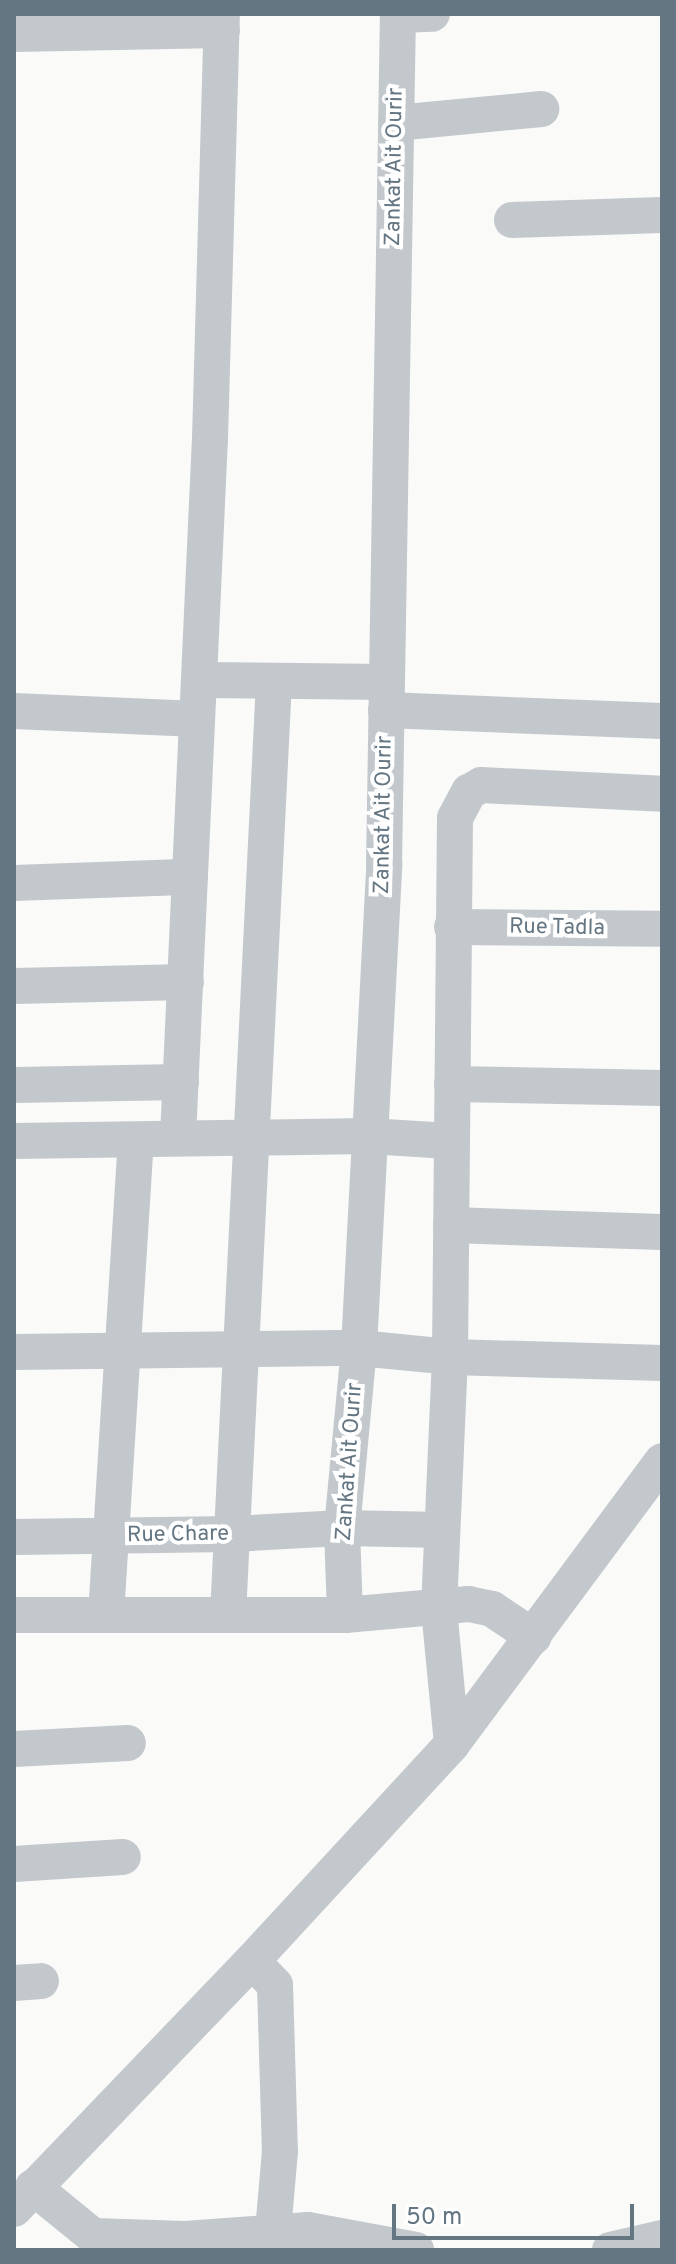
<!DOCTYPE html>
<html>
<head>
<meta charset="utf-8">
<style>
	body { margin:0 }
	#map { position:relative; width:676px; height:2264px; overflow:hidden; background:#fafaf8; font-family:Overpass,sans-serif }
	div>[style] { position:absolute }
	.minor>* { height:36px; margin:-18px; padding:0 18px; transform-origin:18px; border-radius:18px; background:#c3c8cc }
	span { translate:-50% -50%; white-space:nowrap; text-align:center; line-height:1.15; -webkit-text-stroke:8px #fff; paint-order:stroke }
	.street-label { font-size:22px; color:#657683 }
	.frame { position:absolute; inset:0; border:16px solid #657683; pointer-events:none }
	.scale { position:absolute; left:392px; top:2204px; width:242px; height:36px; box-sizing:border-box; border:4px solid #657683; border-top:0; padding-left:10px; font-size:24px; line-height:28px; white-space:nowrap; color:#657683; -webkit-text-stroke:6px #fff; paint-order:stroke }
</style>
</head>
<body>
<div id="map">
	<div class="minor">
		<i style="left:398px;top:15px;width:34px;rotate:-2deg"></i>
		<i style="left:14px;top:34px;width:208px;rotate:-1.1deg"></i>
		<i style="left:396px;top:123px;width:146px;rotate:-5.5deg"></i>
		<i style="left:512px;top:220px;width:150px;rotate:-1.9deg"></i>
		<i style="left:199px;top:680px;width:187px;rotate:0.6deg"></i>
		<i style="left:386px;top:710px;width:276px;rotate:2.3deg"></i>
		<i style="left:14px;top:711px;width:183px;rotate:2.5deg"></i>
		<i style="left:14px;top:883px;width:176px;rotate:-2deg"></i>
		<i style="left:452px;top:927px;width:210px;rotate:0.5deg"></i>
		<i style="left:14px;top:986px;width:172px;rotate:-1.3deg"></i>
		<i style="left:452px;top:1084px;width:210px;rotate:1.1deg"></i>
		<i style="left:14px;top:1085px;width:167px;rotate:-1deg"></i>
		<i style="left:178px;top:1137px;width:699px;rotate:-87.38deg"></i>
		<i style="left:210px;top:439px;width:425px;rotate:-88.4deg"></i>
		<i style="left:14px;top:1141px;width:355px;rotate:-0.8deg"></i>
		<i style="left:369px;top:1136px;width:80px;rotate:3.6deg"></i>
		<i style="left:451px;top:1225px;width:211px;rotate:1.9deg"></i>
		<i style="left:14px;top:1352px;width:345px;rotate:-0.7deg"></i>
		<i style="left:359px;top:1348px;width:91px;rotate:5.6deg"></i>
		<i style="left:450px;top:1357px;width:212px;rotate:1.6deg"></i>
		<i style="left:14px;top:1537px;width:219px;rotate:-0.8deg"></i>
		<i style="left:233px;top:1534px;width:109px;rotate:-3.2deg"></i>
		<i style="left:342px;top:1528px;width:100px;rotate:1.1deg"></i>
		<i style="left:14px;top:1615px;width:331px"></i>
		<i style="left:345px;top:1615px;width:124px;rotate:-5.1deg"></i>
		<i style="left:469px;top:1604px;width:24px;rotate:12deg"></i>
		<i style="left:492px;top:1609px;width:50px;rotate:33.7deg"></i>
		<i style="left:106px;top:1615px;width:475px;rotate:-86.4deg"></i>
		<i style="left:228px;top:1615px;width:935px;rotate:-87.18deg"></i>
		<i style="left:345px;top:1615px;width:87px;rotate:-92deg"></i>
		<i style="left:342px;top:1528px;width:181px;rotate:-84.6deg"></i>
		<i style="left:359px;top:1348px;width:485px;rotate:-87deg"></i>
		<i style="left:384px;top:864px;width:850px;rotate:-89.06deg"></i>
		<i style="left:452px;top:1744px;width:136px;rotate:-95.5deg"></i>
		<i style="left:439px;top:1609px;width:252px;rotate:-87.5deg"></i>
		<i style="left:450px;top:1357px;width:539px;rotate:-89.47deg"></i>
		<i style="left:455px;top:818px;width:30px;rotate:-62deg"></i>
		<i style="left:469px;top:792px;width:14px;rotate:-30deg"></i>
		<i style="left:481px;top:785px;width:181px;rotate:2.8deg"></i>
		<i style="left:14px;top:1749px;width:114px;rotate:-3deg"></i>
		<i style="left:14px;top:1864px;width:109px;rotate:-3.7deg"></i>
		<i style="left:252px;top:1961px;width:33px;rotate:46deg"></i>
		<i style="left:275px;top:1985px;width:166px;rotate:88.3deg"></i>
		<i style="left:280px;top:2151px;width:80px;rotate:95deg"></i>
		<i style="left:14px;top:1983px;width:27px;rotate:-4deg"></i>
		<i style="left:33px;top:2187px;width:77px;rotate:39.2deg"></i>
		<i style="left:93px;top:2236px;width:92px;rotate:1.9deg"></i>
		<i style="left:185px;top:2239px;width:123px;rotate:-4.2deg"></i>
		<i style="left:308px;top:2230px;width:110px;rotate:10.5deg"></i>
		<i style="left:14px;top:2209px;width:344px;rotate:-46.2deg"></i>
		<i style="left:252px;top:1961px;width:295px;rotate:-47.3deg"></i>
		<i style="left:452px;top:1744px;width:352px;rotate:-53.4deg"></i>
		<i style="left:610px;top:2250px;width:53px;rotate:-13deg"></i>
	</div>
	<div class="street-label">
		<span style="left:395px;top:167px;rotate:-89deg">Zankat Ait Ourir</span>
		<span style="left:384px;top:815px;rotate:-89deg">Zankat Ait Ourir</span>
		<span style="left:557px;top:928px;rotate:1deg">Rue Tadla</span>
		<span style="left:350px;top:1462px;rotate:-86deg">Zankat Ait Ourir</span>
		<span style="left:178px;top:1535px;rotate:-1deg">Rue Chare</span>
	</div>
	<div class="frame"></div>
	<div class="scale">50 m</div>
</div>
</body>
</html>
